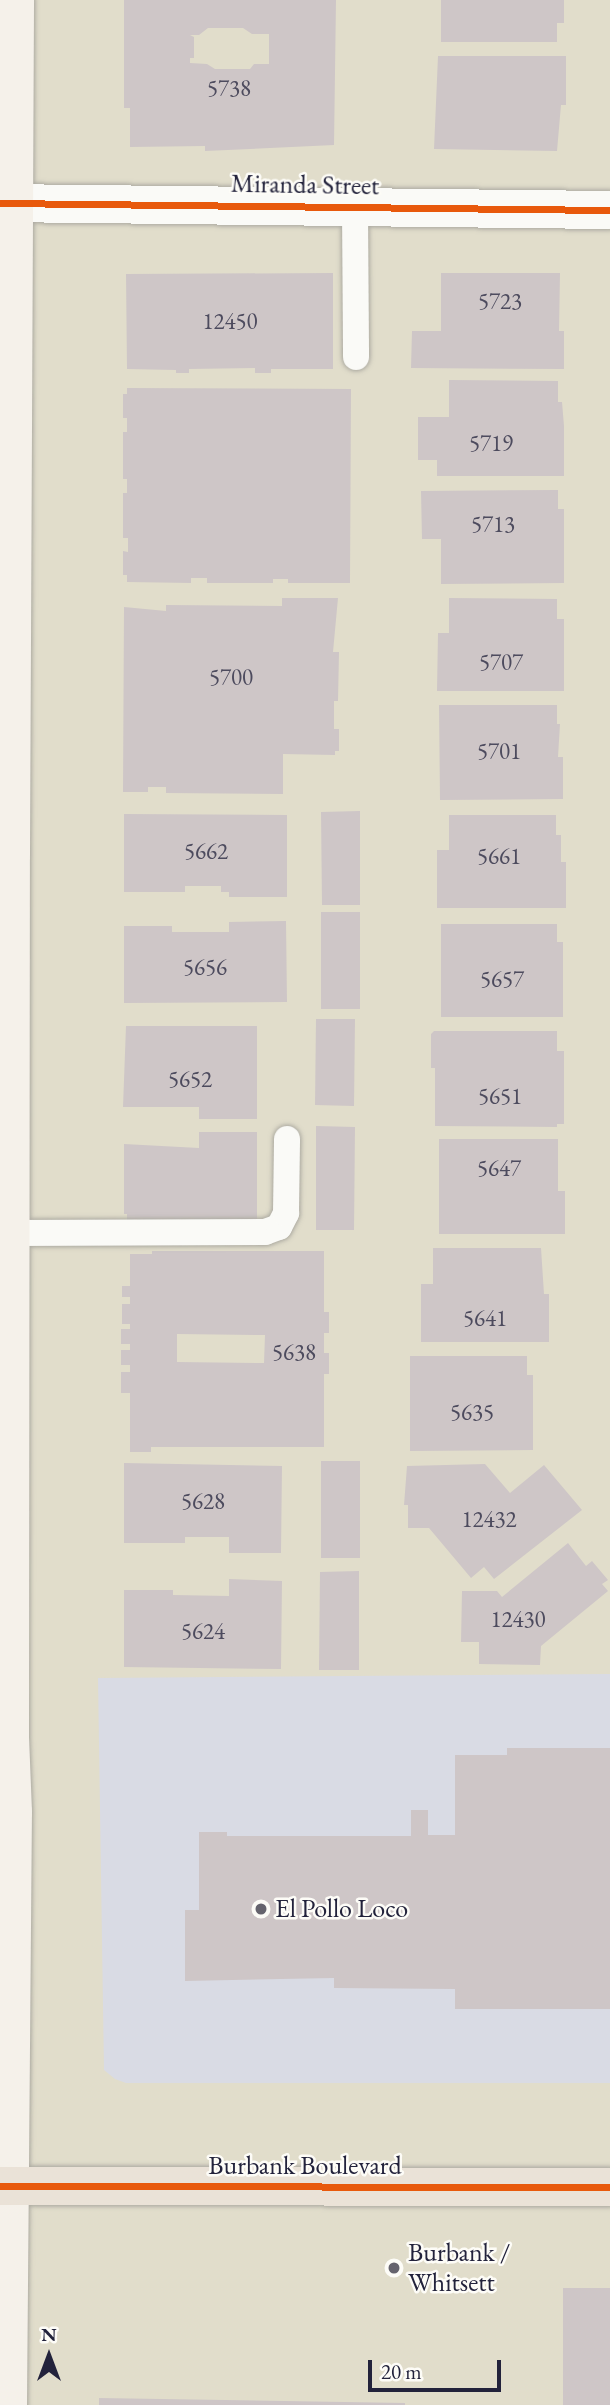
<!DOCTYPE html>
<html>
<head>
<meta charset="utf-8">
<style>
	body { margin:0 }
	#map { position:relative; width:610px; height:2405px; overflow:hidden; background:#e1ddcb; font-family:"EB Garamond",serif }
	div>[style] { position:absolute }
	.built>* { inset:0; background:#d9dbe4 }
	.building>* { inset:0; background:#cec6c7 }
	.roads { filter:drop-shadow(0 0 2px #adaba2) drop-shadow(0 0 2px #adaba2) }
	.service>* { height:26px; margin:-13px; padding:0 13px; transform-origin:13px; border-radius:13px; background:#fafaf7 }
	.minor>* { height:38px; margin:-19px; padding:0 19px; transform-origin:19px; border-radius:19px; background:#fafaf7 }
	.secondary>* { height:38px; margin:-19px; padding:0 19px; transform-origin:19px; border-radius:19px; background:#f5f1ea }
	.primary>* { height:38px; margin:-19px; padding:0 19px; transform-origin:19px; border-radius:19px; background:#eae2d7 }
	.cycleway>* { height:7px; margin:-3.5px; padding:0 3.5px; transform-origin:3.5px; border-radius:3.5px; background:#e8590c }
	.dots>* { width:19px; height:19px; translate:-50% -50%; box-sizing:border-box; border:4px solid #fdfcf7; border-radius:50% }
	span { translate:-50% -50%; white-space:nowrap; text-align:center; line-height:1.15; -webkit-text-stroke:5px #fdfcf7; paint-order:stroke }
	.number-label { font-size:23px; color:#4d4b5e }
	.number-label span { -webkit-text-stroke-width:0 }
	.street-label { font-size:26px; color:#22223b }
	.poi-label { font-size:26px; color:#22223b }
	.left { translate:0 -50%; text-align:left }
	.north { position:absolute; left:14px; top:2321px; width:70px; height:70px; -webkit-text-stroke:5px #fdfcf7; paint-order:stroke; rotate:0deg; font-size:19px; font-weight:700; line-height:28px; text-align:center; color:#22223b }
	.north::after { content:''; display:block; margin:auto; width:24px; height:32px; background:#22223b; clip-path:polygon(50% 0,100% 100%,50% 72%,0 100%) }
	.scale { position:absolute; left:368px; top:2360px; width:133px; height:32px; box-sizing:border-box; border:4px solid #22223b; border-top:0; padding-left:9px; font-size:21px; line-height:24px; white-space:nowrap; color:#22223b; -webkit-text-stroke:5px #fdfcf7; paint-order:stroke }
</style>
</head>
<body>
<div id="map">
	<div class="built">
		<i style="clip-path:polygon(610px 1674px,610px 2083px,126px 2083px,115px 2079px,104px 2070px,98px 1678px)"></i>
	</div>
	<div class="building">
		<i style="clip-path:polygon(evenodd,124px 0,336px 0,334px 145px,205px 151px,205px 146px,130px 147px,130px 108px,124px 108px,124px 0,208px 28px,243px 28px,252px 34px,269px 34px,269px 64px,254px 64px,250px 69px,215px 69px,207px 64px,190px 63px,190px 58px,194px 58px,194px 37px,190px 35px,199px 35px,208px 28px)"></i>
		<i style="clip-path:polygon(441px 0,564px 0,564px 23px,557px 23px,557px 42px,441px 42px)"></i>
		<i style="clip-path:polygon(438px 56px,566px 56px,566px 105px,561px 105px,557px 151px,434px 149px)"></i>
		<i style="clip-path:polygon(333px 273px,333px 369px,271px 369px,271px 373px,255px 373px,255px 368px,189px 369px,189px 373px,176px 373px,176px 370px,127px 369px,126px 274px)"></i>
		<i style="clip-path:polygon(441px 273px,560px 273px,559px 331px,564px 331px,564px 369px,411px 368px,412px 331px,441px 331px)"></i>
		<i style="clip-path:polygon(449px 380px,558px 381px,558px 402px,562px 402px,564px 426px,564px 476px,437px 476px,437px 460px,418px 460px,418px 417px,449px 417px)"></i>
		<i style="clip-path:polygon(127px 388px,351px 389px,350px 583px,288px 583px,288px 579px,273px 579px,273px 583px,207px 583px,207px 578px,191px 578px,191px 583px,127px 582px,127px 575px,123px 575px,123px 551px,128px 552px,128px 538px,123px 538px,123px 493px,127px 493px,127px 479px,123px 479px,123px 432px,127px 432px,127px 418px,123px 418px,123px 394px,127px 394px)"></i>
		<i style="clip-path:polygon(558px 490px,558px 509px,564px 509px,564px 583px,441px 584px,441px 539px,422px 539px,421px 491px)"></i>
		<i style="clip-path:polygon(282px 598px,338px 598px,333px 652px,339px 652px,338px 701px,334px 701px,334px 729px,339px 729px,339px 751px,335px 751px,335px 755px,283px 754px,283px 794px,166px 793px,166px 787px,148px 787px,148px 792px,123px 792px,124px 607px,166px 611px,166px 605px,282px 606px)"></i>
		<i style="clip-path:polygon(449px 598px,557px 599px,557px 619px,564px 619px,564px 691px,437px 691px,438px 633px,449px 633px)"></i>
		<i style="clip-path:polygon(439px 705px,557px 705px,557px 724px,560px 724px,558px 757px,563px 757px,563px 799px,440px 800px)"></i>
		<i style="clip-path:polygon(360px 811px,360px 905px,322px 905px,321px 812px)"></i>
		<i style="clip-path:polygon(124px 814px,287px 815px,287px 897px,229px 897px,229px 892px,221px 892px,221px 886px,185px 886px,185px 892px,124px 892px)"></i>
		<i style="clip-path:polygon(449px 815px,556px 815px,556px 835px,561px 835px,561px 862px,566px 862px,566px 908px,437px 908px,437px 850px,449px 850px)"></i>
		<i style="clip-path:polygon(321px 912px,360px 912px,360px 1009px,321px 1009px)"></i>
		<i style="clip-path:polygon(286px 921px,287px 1002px,124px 1003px,124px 926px,172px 926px,172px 932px,229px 932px,229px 922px)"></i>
		<i style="clip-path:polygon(441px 924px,557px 924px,557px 942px,563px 942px,563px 1017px,441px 1017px)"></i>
		<i style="clip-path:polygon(316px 1019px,355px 1019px,354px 1106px,315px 1105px)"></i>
		<i style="clip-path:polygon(126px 1026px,257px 1026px,257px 1119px,199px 1119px,199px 1107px,123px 1107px)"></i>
		<i style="clip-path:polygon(434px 1031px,557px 1031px,557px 1051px,564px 1051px,564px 1124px,557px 1124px,557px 1127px,435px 1126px,435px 1068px,431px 1068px,431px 1034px)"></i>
		<i style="clip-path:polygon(316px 1126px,355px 1127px,354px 1230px,316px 1230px)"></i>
		<i style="clip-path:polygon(199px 1132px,257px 1132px,257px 1225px,127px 1224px,127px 1214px,124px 1214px,124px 1144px,199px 1148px)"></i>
		<i style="clip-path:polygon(439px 1139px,558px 1139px,558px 1191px,565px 1191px,565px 1234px,439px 1234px)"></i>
		<i style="clip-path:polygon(433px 1248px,541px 1248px,544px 1294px,549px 1294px,549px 1342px,421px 1342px,421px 1284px,433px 1284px)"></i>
		<i style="clip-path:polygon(evenodd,152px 1251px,324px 1251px,324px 1312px,329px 1312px,329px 1333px,324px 1333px,324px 1353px,329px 1353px,329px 1374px,324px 1374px,324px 1447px,151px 1447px,151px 1452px,130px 1452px,130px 1393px,121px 1393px,121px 1372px,130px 1372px,130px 1365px,121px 1365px,121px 1350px,130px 1350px,130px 1344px,121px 1344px,121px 1329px,130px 1329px,130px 1324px,122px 1324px,122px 1304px,130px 1304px,130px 1297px,122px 1297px,122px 1286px,130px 1286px,130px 1254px,152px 1254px,152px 1251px,177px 1334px,265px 1335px,264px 1363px,177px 1362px,177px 1334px)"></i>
		<i style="clip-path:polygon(410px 1356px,527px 1356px,527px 1375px,533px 1375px,533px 1450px,410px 1451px)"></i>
		<i style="clip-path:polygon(321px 1461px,360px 1461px,360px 1558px,321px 1558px)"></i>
		<i style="clip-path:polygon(124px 1463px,282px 1466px,281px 1553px,229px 1553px,229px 1537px,185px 1537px,185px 1543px,124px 1543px)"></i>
		<i style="clip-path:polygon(485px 1464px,510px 1493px,544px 1465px,582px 1510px,494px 1579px,484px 1567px,471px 1578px,429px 1528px,408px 1528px,408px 1505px,404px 1505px,407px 1466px)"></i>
		<i style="clip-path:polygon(568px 1543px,586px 1566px,592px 1561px,608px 1580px,602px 1584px,608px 1591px,541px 1646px,540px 1665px,479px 1664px,479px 1642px,461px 1642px,462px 1591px,497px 1591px,502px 1597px)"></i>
		<i style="clip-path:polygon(359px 1571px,359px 1670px,319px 1670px,320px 1572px)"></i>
		<i style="clip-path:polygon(229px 1579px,282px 1581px,281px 1669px,124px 1667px,124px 1590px,173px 1590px,173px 1595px,229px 1596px)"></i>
		<i style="clip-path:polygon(507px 1748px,610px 1748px,610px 2009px,455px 2009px,455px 1989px,334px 1988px,334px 1978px,185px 1981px,185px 1910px,199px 1910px,199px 1832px,227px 1832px,227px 1836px,411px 1836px,411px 1810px,428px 1810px,428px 1835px,455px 1835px,455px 1755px,507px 1755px)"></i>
		<i style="clip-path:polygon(563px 2288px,610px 2288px,610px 2405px,563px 2405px)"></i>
		<i style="clip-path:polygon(99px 2398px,405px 2403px,405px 2405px,99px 2405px)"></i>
	</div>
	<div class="roads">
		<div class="service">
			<i style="left:355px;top:207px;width:150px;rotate:89.6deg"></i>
			<i style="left:12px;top:1233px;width:253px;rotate:-0.2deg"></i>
			<i style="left:265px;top:1232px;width:15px;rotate:-20deg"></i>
			<i style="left:279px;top:1227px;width:16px;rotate:-63deg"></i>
			<i style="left:286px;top:1213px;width:74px;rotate:-89.2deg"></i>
		</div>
		<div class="minor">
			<i style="left:0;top:203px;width:610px;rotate:0.66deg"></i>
		</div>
		<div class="secondary">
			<i style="left:8px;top:2405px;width:593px;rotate:-89.52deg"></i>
			<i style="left:13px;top:1812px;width:74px;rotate:-92.3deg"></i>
			<i style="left:10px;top:1738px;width:883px;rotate:-89.94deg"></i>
			<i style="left:11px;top:855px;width:855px;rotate:-89.73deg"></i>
		</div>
		<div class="primary">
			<i style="left:0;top:2186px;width:610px;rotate:0.09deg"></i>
		</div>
	</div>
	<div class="cycleway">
		<i style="left:0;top:203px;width:610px;rotate:0.66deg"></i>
		<i style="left:0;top:2186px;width:610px;rotate:0.09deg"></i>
	</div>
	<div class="dots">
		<i style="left:261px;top:1909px;background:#65636d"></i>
		<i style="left:394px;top:2268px;background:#65636d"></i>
	</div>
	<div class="number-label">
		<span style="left:229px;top:88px">5738</span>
		<span style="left:500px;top:301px">5723</span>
		<span style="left:230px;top:321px">12450</span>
		<span style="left:491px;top:443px">5719</span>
		<span style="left:493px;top:524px">5713</span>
		<span style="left:501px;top:662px">5707</span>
		<span style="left:231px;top:677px">5700</span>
		<span style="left:499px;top:751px">5701</span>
		<span style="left:206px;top:851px">5662</span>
		<span style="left:499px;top:856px">5661</span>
		<span style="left:205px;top:967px">5656</span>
		<span style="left:502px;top:979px">5657</span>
		<span style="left:190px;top:1079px">5652</span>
		<span style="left:500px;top:1096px">5651</span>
		<span style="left:499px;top:1168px">5647</span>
		<span style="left:485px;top:1318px">5641</span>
		<span style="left:294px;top:1352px">5638</span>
		<span style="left:472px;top:1412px">5635</span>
		<span style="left:203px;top:1501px">5628</span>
		<span style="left:489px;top:1519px">12432</span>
		<span style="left:518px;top:1619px">12430</span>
		<span style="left:203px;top:1631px">5624</span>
	</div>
	<div class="street-label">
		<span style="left:305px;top:185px;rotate:1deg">Miranda Street</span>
		<span style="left:305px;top:2166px">Burbank Boulevard</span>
	</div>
	<div class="poi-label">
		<span class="left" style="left:275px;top:1909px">El Pollo Loco</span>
		<span class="left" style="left:408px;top:2268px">Burbank /<br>Whitsett</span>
	</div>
	<div class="north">N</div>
	<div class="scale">20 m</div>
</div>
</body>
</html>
